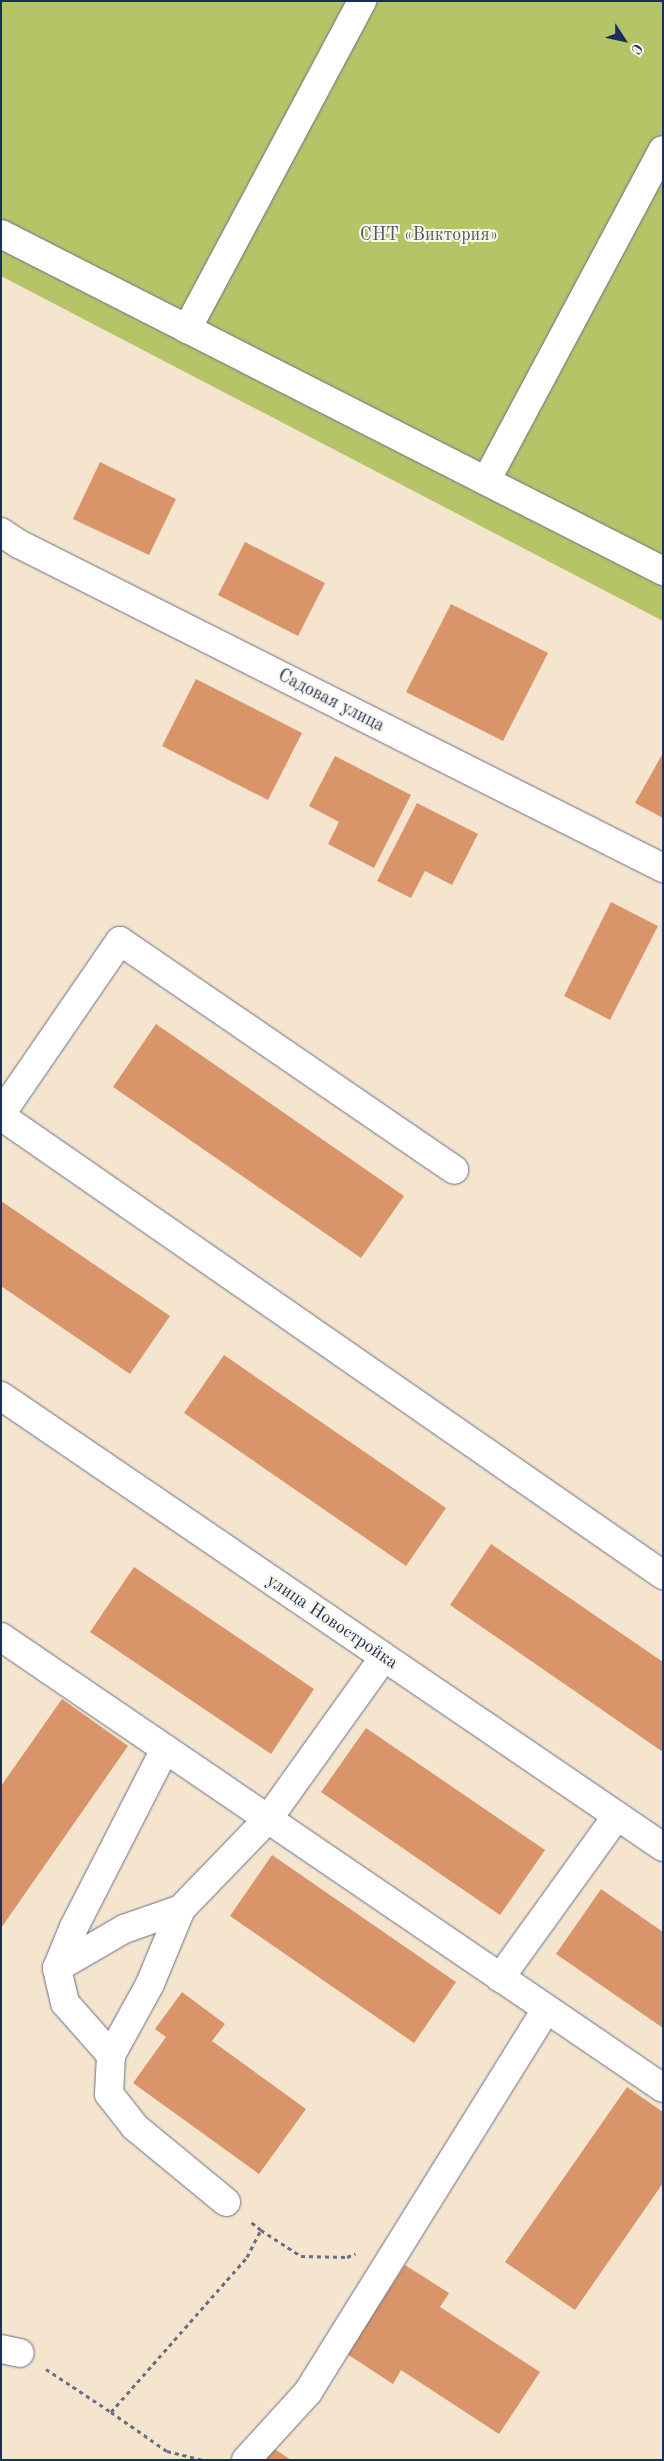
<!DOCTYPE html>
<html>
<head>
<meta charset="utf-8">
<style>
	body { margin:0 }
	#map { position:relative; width:664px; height:2461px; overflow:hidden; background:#f6e5ce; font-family:"Old Standard TT",serif }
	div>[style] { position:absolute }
	.green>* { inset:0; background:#b4c467 }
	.building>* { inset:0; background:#d9946a }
	.path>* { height:3px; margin-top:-1.5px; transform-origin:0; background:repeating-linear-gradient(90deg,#686f85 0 4px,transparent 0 8px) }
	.roads { filter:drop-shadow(0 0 1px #686f85) drop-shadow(0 0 1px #686f85) }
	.minor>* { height:28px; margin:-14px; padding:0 14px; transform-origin:14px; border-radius:14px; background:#fff }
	span { translate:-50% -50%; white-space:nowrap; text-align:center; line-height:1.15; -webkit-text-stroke:4px #fbf7ec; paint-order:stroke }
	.park-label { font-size:18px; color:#495c61 }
	.street-label { font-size:18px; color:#1b2f5e }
	.frame { position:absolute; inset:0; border:2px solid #1b2f5e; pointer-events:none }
	.north { position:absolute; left:599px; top:15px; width:50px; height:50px; -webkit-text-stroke:4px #fbf7ec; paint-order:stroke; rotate:125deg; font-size:14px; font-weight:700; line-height:20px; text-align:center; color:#1b2f5e }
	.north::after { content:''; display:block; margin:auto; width:18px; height:22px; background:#1b2f5e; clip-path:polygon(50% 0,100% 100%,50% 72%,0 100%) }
</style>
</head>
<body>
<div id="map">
	<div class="green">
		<i style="clip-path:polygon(1px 1px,663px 1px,663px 621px,1px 276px)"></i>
	</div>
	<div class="building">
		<i style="clip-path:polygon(100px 462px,176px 499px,149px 555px,73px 519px)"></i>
		<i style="clip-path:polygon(245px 542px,325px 583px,298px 636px,218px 595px)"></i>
		<i style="clip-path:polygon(451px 604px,548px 653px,503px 741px,406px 692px)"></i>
		<i style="clip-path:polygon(196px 679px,302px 733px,268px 800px,162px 746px)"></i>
		<i style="clip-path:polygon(663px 753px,663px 818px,635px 803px)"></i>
		<i style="clip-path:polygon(335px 756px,411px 795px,374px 868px,328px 844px,339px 822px,309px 806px)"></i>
		<i style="clip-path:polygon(417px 803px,478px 834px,452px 885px,425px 871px,411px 898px,377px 881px)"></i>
		<i style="clip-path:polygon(611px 902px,658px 926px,610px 1020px,564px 996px)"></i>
		<i style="clip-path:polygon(156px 1024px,404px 1196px,361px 1258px,113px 1087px)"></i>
		<i style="clip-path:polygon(1px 1201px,170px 1316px,130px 1374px,1px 1286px)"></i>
		<i style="clip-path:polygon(224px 1355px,446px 1508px,406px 1566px,184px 1413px)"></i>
		<i style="clip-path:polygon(491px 1544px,663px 1662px,663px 1752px,450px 1605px)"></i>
		<i style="clip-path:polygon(134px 1567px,314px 1689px,271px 1754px,90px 1632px)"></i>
		<i style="clip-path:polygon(62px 1699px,128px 1746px,1px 1928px,1px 1786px)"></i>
		<i style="clip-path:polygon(366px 1728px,545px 1850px,500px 1915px,321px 1792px)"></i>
		<i style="clip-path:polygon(272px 1855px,456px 1982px,414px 2043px,230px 1916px)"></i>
		<i style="clip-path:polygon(601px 1889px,663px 1932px,663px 2028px,556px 1954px)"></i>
		<i style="clip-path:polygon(182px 1992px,225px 2024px,212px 2041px,306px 2109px,259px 2174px,133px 2083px,166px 2037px,155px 2029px)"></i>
		<i style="clip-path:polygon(627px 2087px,663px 2112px,663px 2183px,575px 2310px,505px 2262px)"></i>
		<i style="clip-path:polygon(405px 2265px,449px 2293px,440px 2307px,540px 2372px,499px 2434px,401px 2370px,393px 2384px,347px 2354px)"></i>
		<i style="clip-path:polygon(273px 2448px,291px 2460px,265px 2460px)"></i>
	</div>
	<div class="path">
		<i style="left:261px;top:2230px;width:48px;rotate:33deg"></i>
		<i style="left:301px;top:2256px;width:46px;rotate:1.2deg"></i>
		<i style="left:347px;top:2257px;width:9px;rotate:-21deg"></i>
		<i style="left:46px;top:2369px;width:78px;rotate:33.5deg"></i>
		<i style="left:111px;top:2412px;width:206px;rotate:-48.7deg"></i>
		<i style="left:247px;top:2257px;width:30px;rotate:-63deg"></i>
		<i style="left:261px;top:2230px;width:14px;rotate:-141deg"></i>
		<i style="left:111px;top:2412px;width:68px;rotate:34.9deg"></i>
		<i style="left:167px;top:2451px;width:37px;rotate:14deg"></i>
	</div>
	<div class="roads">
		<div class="minor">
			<i style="left:1px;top:234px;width:743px;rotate:26.98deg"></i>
			<i style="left:187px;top:329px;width:372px;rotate:-61.9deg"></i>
			<i style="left:486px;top:481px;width:375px;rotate:-61.9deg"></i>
			<i style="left:1px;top:532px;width:22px;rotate:34deg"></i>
			<i style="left:19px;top:544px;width:721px;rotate:26.71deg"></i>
			<i style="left:1px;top:1114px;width:210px;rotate:-55.5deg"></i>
			<i style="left:120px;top:941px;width:405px;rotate:34.4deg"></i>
			<i style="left:1px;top:1116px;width:806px;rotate:34.74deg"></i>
			<i style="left:1px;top:1396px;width:801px;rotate:34.27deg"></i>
			<i style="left:1px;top:1637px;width:801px;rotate:34.27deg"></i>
			<i style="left:57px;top:1968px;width:78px;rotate:-30.2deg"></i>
			<i style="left:124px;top:1929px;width:60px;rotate:-19.3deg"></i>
			<i style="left:500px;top:1978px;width:200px;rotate:-54.2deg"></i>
			<i style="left:111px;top:2055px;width:69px;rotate:-131.5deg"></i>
			<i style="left:65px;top:2003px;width:36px;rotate:-103deg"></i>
			<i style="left:57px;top:1968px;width:44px;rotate:-67.5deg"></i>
			<i style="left:74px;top:1927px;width:200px;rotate:-62.9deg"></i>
			<i style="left:226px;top:2202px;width:118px;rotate:-140.5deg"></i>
			<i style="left:135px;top:2127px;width:42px;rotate:-128.2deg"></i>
			<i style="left:109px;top:2094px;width:39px;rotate:-87deg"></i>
			<i style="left:111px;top:2055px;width:81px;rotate:-61.2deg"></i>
			<i style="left:150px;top:1984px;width:81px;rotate:-67.5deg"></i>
			<i style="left:181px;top:1909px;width:125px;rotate:-46deg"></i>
			<i style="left:268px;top:1819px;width:199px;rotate:-54.4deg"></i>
			<i style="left:1px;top:2349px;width:19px;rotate:12deg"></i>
			<i style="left:246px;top:2460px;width:92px;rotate:-47.6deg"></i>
			<i style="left:308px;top:2392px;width:451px;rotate:-58.1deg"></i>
		</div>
	</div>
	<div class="park-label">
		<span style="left:429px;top:235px">СНТ «Виктория»</span>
	</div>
	<div class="street-label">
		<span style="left:331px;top:701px;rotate:27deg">Садовая улица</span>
		<span style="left:332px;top:1622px;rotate:34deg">улица Новостройка</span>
	</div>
	<div class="frame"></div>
	<div class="north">С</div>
</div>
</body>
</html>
